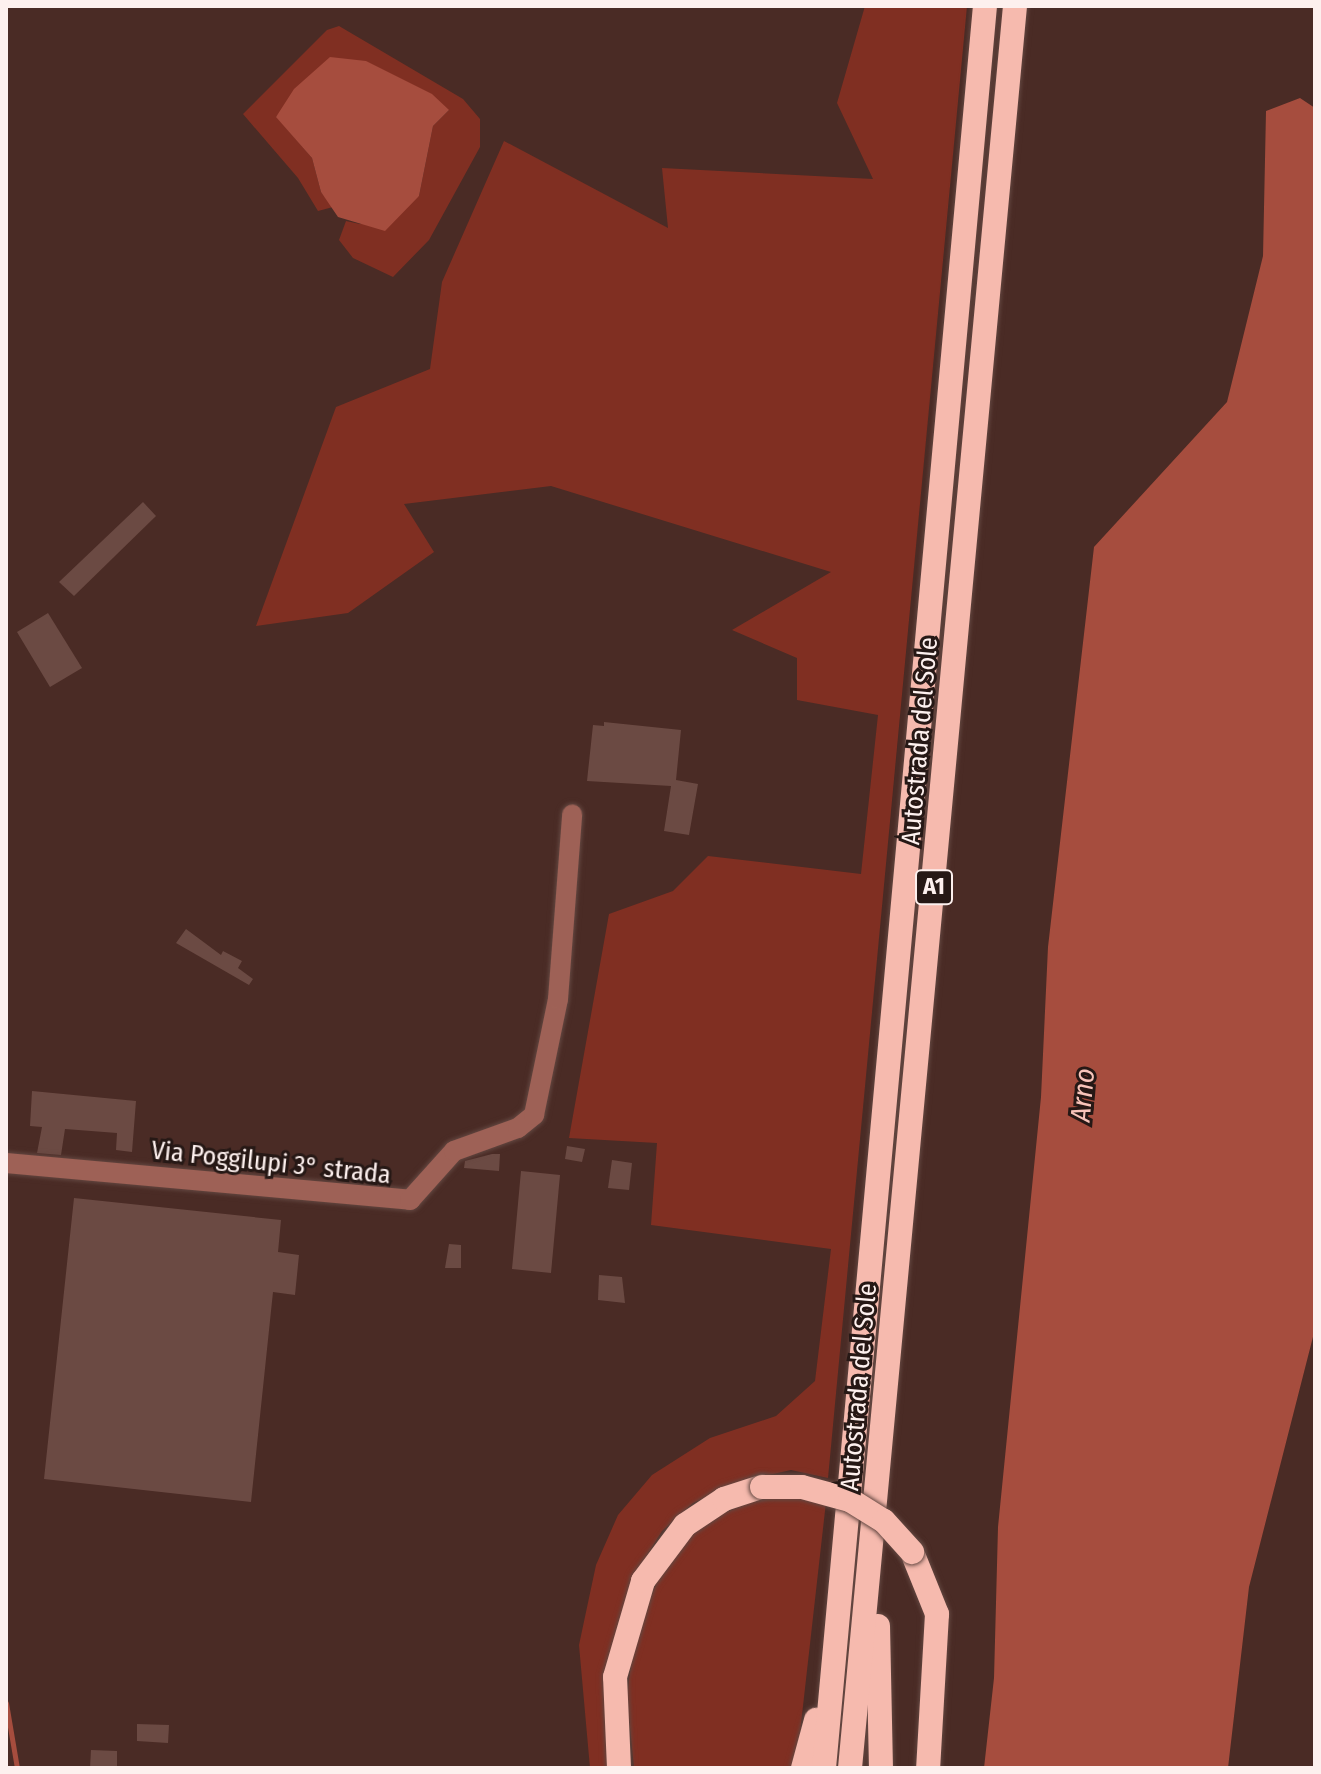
<!DOCTYPE html>
<html>
<head>
<meta charset="utf-8">
<style>
	body { margin:0 }
	#map { position:relative; width:1321px; height:1774px; overflow:hidden; background:#4a2b25; font-family:"Fira Sans Condensed",sans-serif }
	div>[style] { position:absolute }
	.green>* { inset:0; background:#802f22 }
	.water>* { inset:0; background:#a64d3e }
	.stream>* { height:5px; margin:-2.5px; padding:0 2.5px; transform-origin:2.5px; border-radius:2.5px; background:#a64d3e }
	.building>* { inset:0; background:#6b4a43 }
	.roads { filter:drop-shadow(0 0 2px #634741) drop-shadow(0 0 2px #634741) }
	.minor>* { height:20px; margin:-10px; padding:0 10px; transform-origin:10px; border-radius:10px; background:#9e6156 }
	.motorway>* { height:24px; margin:-12px; padding:0 12px; transform-origin:12px; border-radius:12px; background:#f6baae }
	.bridges { filter:drop-shadow(0 0 2px #634741) drop-shadow(0 0 2px #634741) }
	.motorway-bridge>* { height:24px; margin:-12px; padding:0 12px; transform-origin:12px; border-radius:12px; background:#f6baae }
	span { translate:-50% -50%; white-space:nowrap; text-align:center; line-height:1.15; -webkit-text-stroke:6px #261815; paint-order:stroke }
	.shield-label span { padding:2px 6px; background:#261815; border:2px solid; border-radius:6px; -webkit-text-stroke-width:0 }
	.shield-label { font-size:24px; color:#fdf0ee; font-weight:700 }
	.street-label { font-size:26px; color:#fdf0ee }
	.water-label { font-size:28px; color:#f8c4ba; font-style:italic }
	.frame { position:absolute; inset:0; border:8px solid #fdf0ee; pointer-events:none }
</style>
</head>
<body>
<div id="map">
	<div class="green">
		<i style="clip-path:polygon(865px 6px,967px 6px,828px 1478px,791px 1470px,741px 1481px,693px 1503px,662px 1531px,636px 1573px,607px 1666px,613px 1768px,590px 1768px,579px 1645px,596px 1565px,618px 1515px,652px 1475px,710px 1438px,776px 1416px,815px 1381px,831px 1249px,651px 1225px,657px 1143px,569px 1138px,609px 914px,673px 891px,708px 856px,861px 874px,878px 715px,797px 700px,797px 658px,732px 630px,831px 572px,551px 486px,404px 504px,434px 552px,348px 613px,256px 626px,336px 407px,430px 369px,442px 282px,504px 141px,668px 228px,662px 168px,873px 179px,837px 103px)"></i>
		<i style="clip-path:polygon(339px 26px,463px 99px,480px 119px,480px 147px,429px 240px,393px 277px,353px 258px,339px 240px,346px 221px,360px 224px,419px 196px,433px 126px,449px 110px,276px 116px,312px 158px,321px 192px,333px 207px,318px 211px,298px 178px,243px 114px,327px 30px)"></i>
		<i style="clip-path:polygon(789px 1496px,826px 1502px,796px 1768px,634px 1768px,627px 1697px,634px 1640px,662px 1569px,688px 1536px,714px 1517px,754px 1501px)"></i>
	</div>
	<div class="water">
		<i style="clip-path:polygon(330px 57px,366px 61px,432px 94px,449px 110px,433px 126px,419px 196px,385px 231px,338px 217px,321px 192px,312px 158px,276px 117px,294px 89px)"></i>
		<i style="clip-path:polygon(1300px 98px,1315px 108px,1315px 1329px,1249px 1587px,1228px 1768px,984px 1768px,994px 1678px,998px 1527px,1041px 1097px,1048px 947px,1094px 547px,1227px 402px,1263px 256px,1266px 111px)"></i>
	</div>
	<div class="stream">
		<i style="left:6px;top:1703px;width:66px;rotate:80.4deg"></i>
	</div>
	<div class="building">
		<i style="clip-path:polygon(143px 502px,156px 516px,74px 596px,59px 582px)"></i>
		<i style="clip-path:polygon(48px 613px,82px 668px,50px 687px,17px 632px)"></i>
		<i style="clip-path:polygon(604px 722px,681px 730px,676px 780px,698px 784px,689px 835px,664px 831px,671px 786px,587px 781px,593px 725px,604px 726px)"></i>
		<i style="clip-path:polygon(186px 929px,221px 955px,223px 951px,242px 961px,238px 968px,253px 979px,249px 985px,176px 943px)"></i>
		<i style="clip-path:polygon(32px 1091px,136px 1101px,132px 1152px,116px 1150px,117px 1133px,65px 1129px,61px 1155px,37px 1153px,42px 1127px,30px 1126px)"></i>
		<i style="clip-path:polygon(567px 1146px,585px 1149px,582px 1162px,565px 1159px)"></i>
		<i style="clip-path:polygon(492px 1154px,500px 1154px,499px 1171px,464px 1168px,465px 1161px)"></i>
		<i style="clip-path:polygon(612px 1160px,632px 1163px,629px 1190px,608px 1188px)"></i>
		<i style="clip-path:polygon(521px 1171px,560px 1175px,551px 1273px,512px 1269px)"></i>
		<i style="clip-path:polygon(74px 1198px,281px 1220px,278px 1252px,299px 1255px,295px 1295px,273px 1292px,251px 1502px,44px 1479px)"></i>
		<i style="clip-path:polygon(449px 1244px,461px 1245px,461px 1268px,445px 1268px)"></i>
		<i style="clip-path:polygon(599px 1275px,622px 1277px,625px 1303px,598px 1300px)"></i>
		<i style="clip-path:polygon(137px 1724px,169px 1725px,168px 1743px,137px 1741px)"></i>
		<i style="clip-path:polygon(91px 1750px,117px 1751px,117px 1768px,90px 1768px)"></i>
	</div>
	<div class="roads">
		<div class="minor">
			<i style="left:6px;top:1163px;width:406px;rotate:5.2deg"></i>
			<i style="left:410px;top:1200px;width:66px;rotate:-48.1deg"></i>
			<i style="left:454px;top:1151px;width:68px;rotate:-19.8deg"></i>
			<i style="left:518px;top:1128px;width:21px;rotate:-39deg"></i>
			<i style="left:534px;top:1115px;width:118px;rotate:-78.3deg"></i>
			<i style="left:558px;top:999px;width:185px;rotate:-85.6deg"></i>
		</div>
		<div class="motorway">
			<i style="left:912px;top:1552px;width:67px;rotate:68deg"></i>
			<i style="left:937px;top:1614px;width:154px;rotate:93.3deg"></i>
			<i style="left:878px;top:1626px;width:142px;rotate:88.8deg"></i>
			<i style="left:619px;top:1768px;width:91px;rotate:-92.5deg"></i>
			<i style="left:615px;top:1677px;width:100px;rotate:-73.7deg"></i>
			<i style="left:643px;top:1581px;width:70px;rotate:-53.1deg"></i>
			<i style="left:685px;top:1525px;width:47px;rotate:-33.7deg"></i>
			<i style="left:724px;top:1499px;width:40px;rotate:-18deg"></i>
			<i style="left:803px;top:1768px;width:50px;rotate:-74.8deg"></i>
			<i style="left:824px;top:1768px;width:1769px;rotate:-84.78deg"></i>
			<i style="left:850px;top:1768px;width:1770px;rotate:-84.65deg"></i>
		</div>
	</div>
	<div class="bridges">
		<div class="motorway-bridge">
			<i style="left:762px;top:1487px;width:40px"></i>
			<i style="left:802px;top:1487px;width:50px;rotate:15.2deg"></i>
			<i style="left:850px;top:1500px;width:40px;rotate:32deg"></i>
			<i style="left:884px;top:1521px;width:42px;rotate:47.9deg"></i>
		</div>
	</div>
	<div class="shield-label">
		<span style="left:934px;top:887px">A1</span>
	</div>
	<div class="street-label">
		<span style="left:920px;top:741px;rotate:-85deg">Autostrada del Sole</span>
		<span style="left:271px;top:1163px;rotate:6deg">Via Poggilupi 3° strada</span>
		<span style="left:859px;top:1387px;rotate:-85deg">Autostrada del Sole</span>
	</div>
	<div class="water-label">
		<span style="left:1083px;top:1095px;rotate:-85deg">Arno</span>
	</div>
	<div class="frame"></div>
</div>
</body>
</html>
